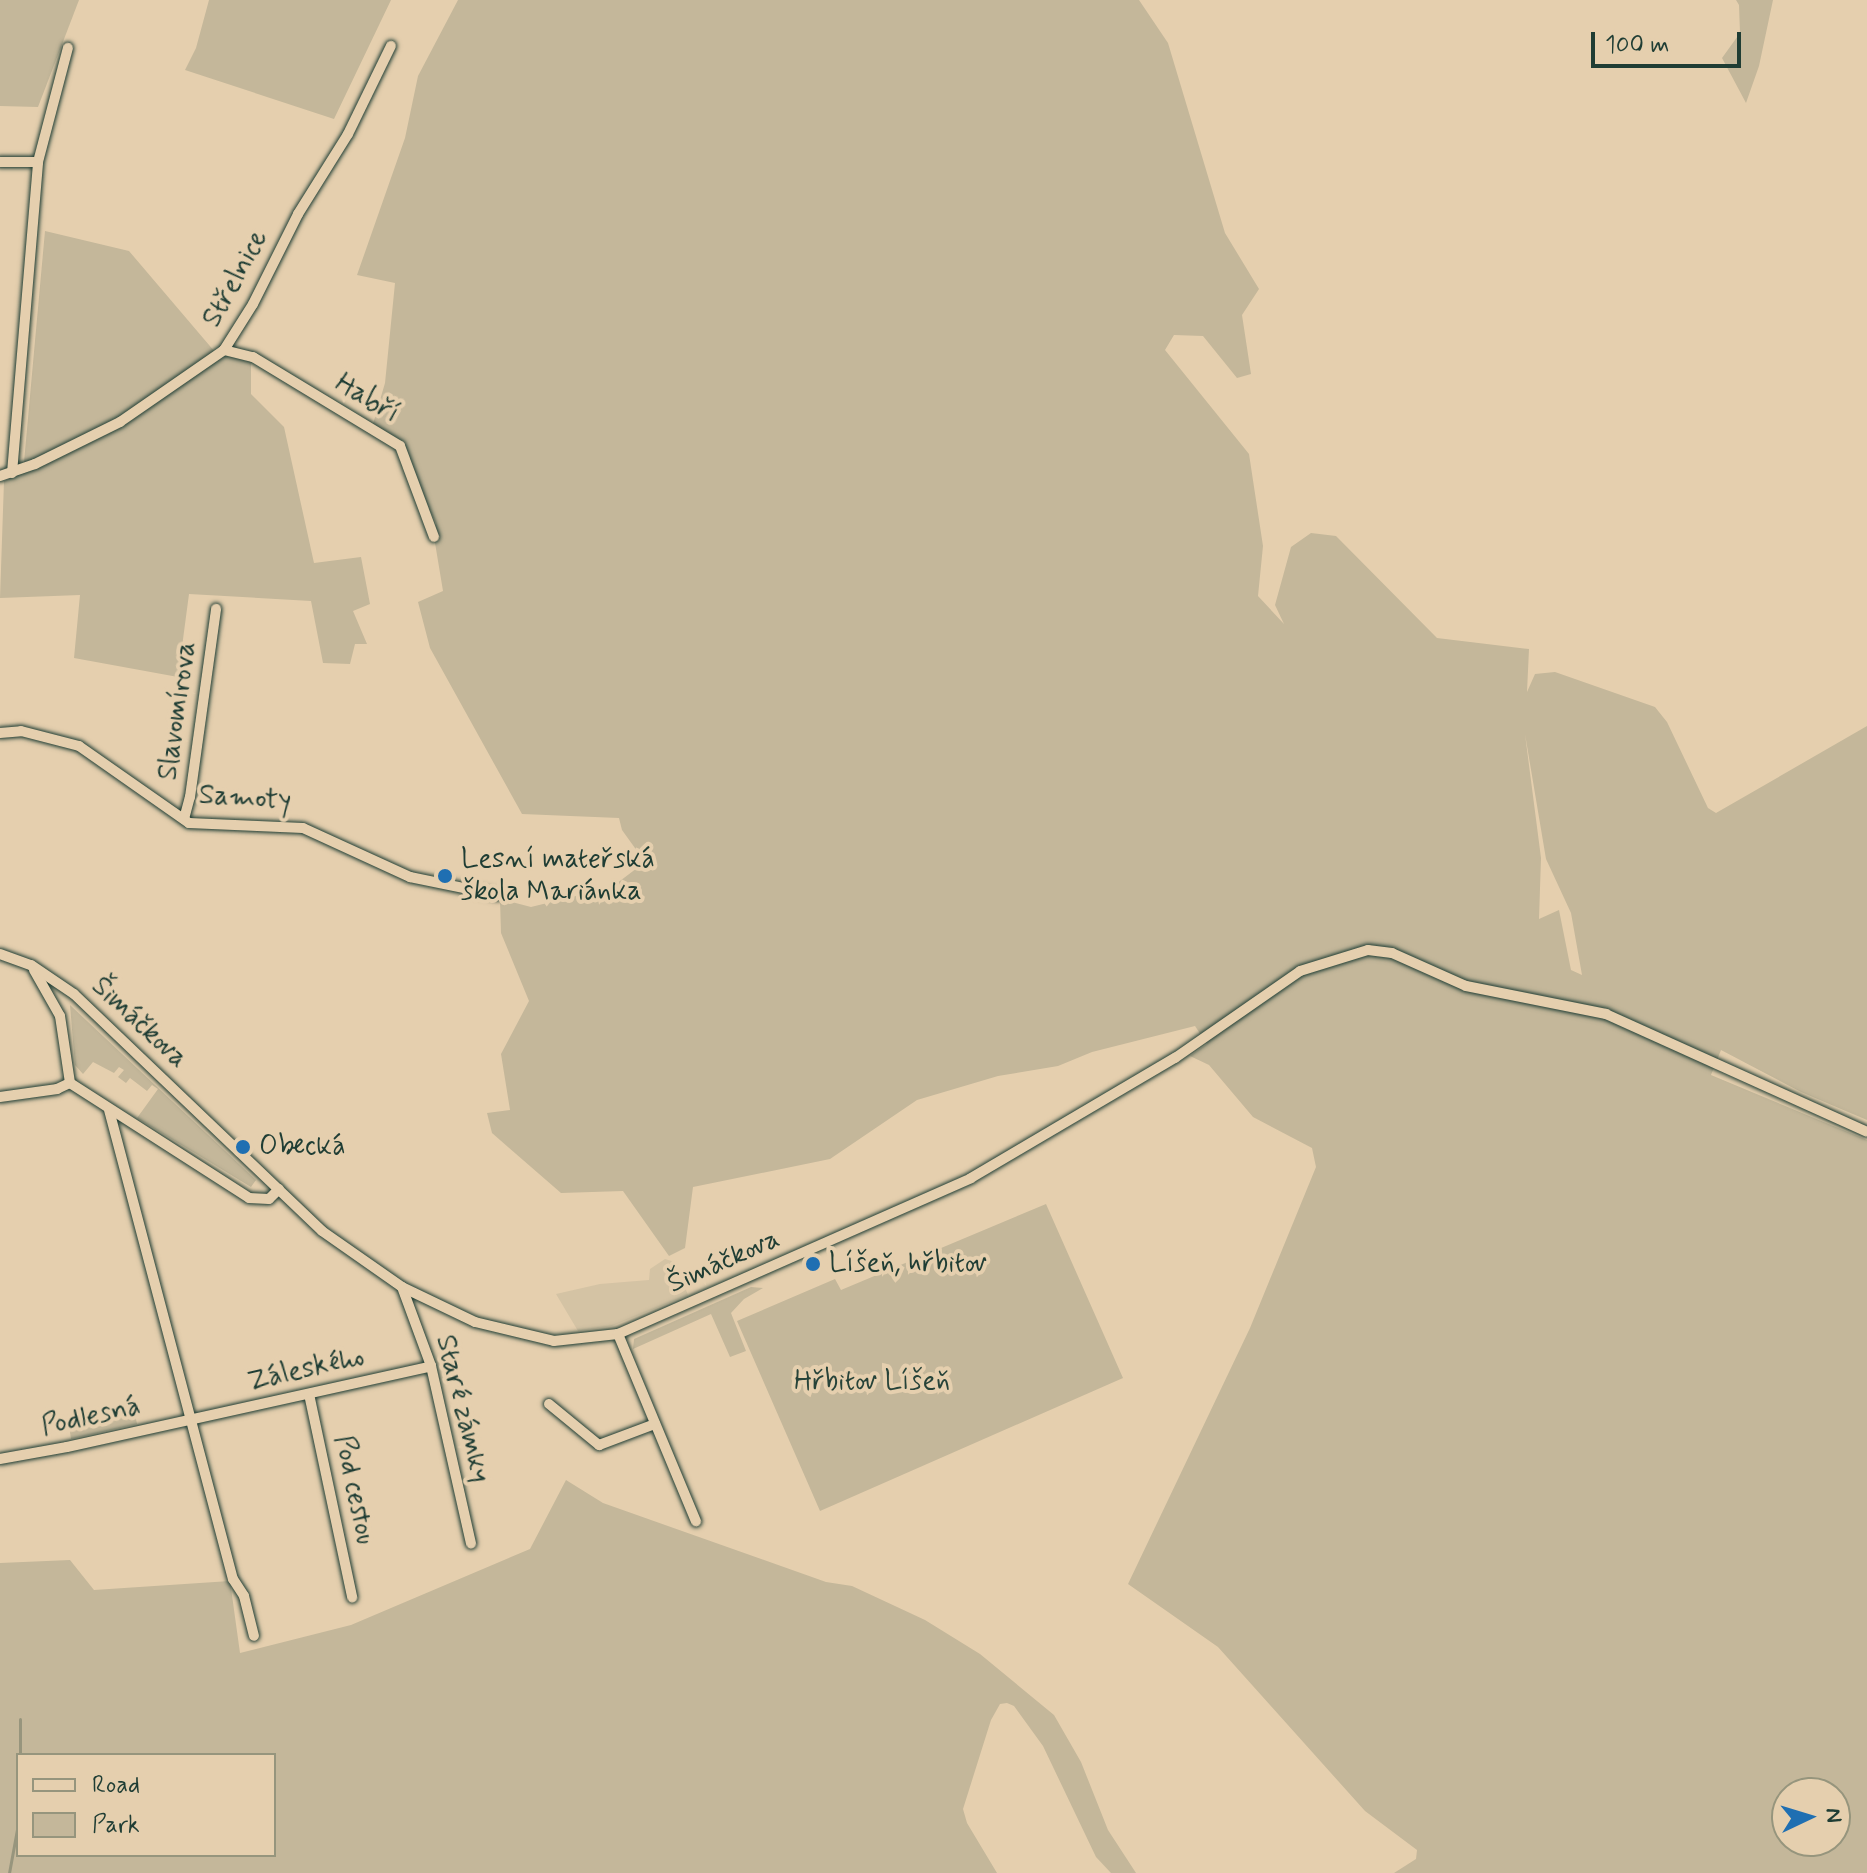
<!DOCTYPE html>
<html>
<head>
<meta charset="utf-8">
<style>
	body { margin:0 }
	#map { position:relative; width:1867px; height:1873px; overflow:hidden; background:#e5cfae; font-family:Mynerve,sans-serif }
	div>[style] { position:absolute }
	.built>* { inset:0; background:#d4c3a4 }
	.green>* { inset:0; background:#c4b79a }
	.stream>* { height:3px; margin:-1.5px; padding:0 1.5px; transform-origin:1.5px; border-radius:1.5px; background:#97957d }
	.roads { filter:drop-shadow(0 0 2px #1f3d34) drop-shadow(0 0 2px #1f3d34) }
	.minor>* { height:10px; margin:-5px; padding:0 5px; transform-origin:5px; border-radius:5px; background:#e5cfae }
	.dots>* { width:22px; height:22px; translate:-50% -50%; box-sizing:border-box; border:4px solid #e5cfae; border-radius:50% }
	span { translate:-50% -50%; white-space:nowrap; text-align:center; line-height:1.15; -webkit-text-stroke:8px #e5cfae; paint-order:stroke }
	.street-label { font-size:28px; color:#1f3d34 }
	.poi-label { font-size:28px; color:#1f3d34 }
	.left { translate:0 -50%; text-align:left }
	.park-label { font-size:28px; color:#274339 }
	.legend { position:absolute; left:16px; top:1753px; width:260px; height:104px; box-sizing:border-box; background:#e5cfae; border:2px solid #96957d; margin:0; padding:10px 14px; list-style:none; font-size:24px; color:#1f3d34 }
	.legend li { display:flex; align-items:center; gap:16px; height:40px }
	.legend b { width:40px; border:2px solid #96957d }
	.north { position:absolute; left:1771px; top:1777px; width:80px; height:80px; box-sizing:border-box; background:#e5cfae; border:2px solid #96957d; border-radius:50%; rotate:86deg; font-size:22px; font-weight:700; line-height:32px; text-align:center; color:#1f3d34 }
	.north::after { content:''; display:block; margin:auto; width:28px; height:36px; background:#1f6fb2; clip-path:polygon(50% 0,100% 100%,50% 72%,0 100%) }
	.scale { position:absolute; left:1591px; top:32px; width:150px; height:36px; box-sizing:border-box; border:4px solid #1f3d34; border-top:0; padding-left:10px; font-size:24px; line-height:28px; white-space:nowrap; color:#1f3d34; -webkit-text-stroke:6px #e5cfae; paint-order:stroke }
</style>
</head>
<body>
<div id="map">
	<div class="built">
		<i style="clip-path:polygon(665px 1259px,675px 1262px,688px 1295px,612px 1326px,578px 1331px,556px 1294px,600px 1284px,649px 1280px,650px 1269px)"></i>
	</div>
	<div class="green">
		<i style="clip-path:polygon(0 0,79px 0,38px 107px,0 106px)"></i>
		<i style="clip-path:polygon(209px 0,391px 0,334px 119px,185px 70px,196px 48px)"></i>
		<i style="clip-path:polygon(evenodd,458px 0,1139px 0,1168px 43px,1225px 233px,1259px 289px,1242px 315px,1251px 374px,1237px 378px,1203px 336px,1174px 335px,1165px 350px,1249px 454px,1263px 546px,1258px 596px,1284px 624px,1275px 605px,1291px 547px,1311px 533px,1336px 536px,1437px 638px,1529px 649px,1527px 692px,1535px 674px,1555px 672px,1655px 707px,1667px 722px,1708px 808px,1716px 813px,1867px 726px,1867px 1120px,1801px 1092px,1721px 1050px,1711px 1075px,1867px 1140px,1867px 1873px,1394px 1873px,1416px 1859px,1417px 1850px,1365px 1811px,1218px 1647px,1128px 1584px,1250px 1328px,1316px 1167px,1312px 1148px,1253px 1117px,1209px 1065px,1190px 1056px,1207px 1044px,1195px 1026px,1092px 1052px,1058px 1066px,998px 1076px,917px 1100px,830px 1159px,693px 1187px,685px 1248px,669px 1256px,623px 1191px,561px 1193px,492px 1133px,487px 1113px,510px 1110px,501px 1054px,529px 1001px,501px 933px,500px 899px,531px 907px,612px 887px,645px 862px,622px 830px,619px 818px,522px 814px,430px 648px,418px 602px,443px 591px,435px 543px,436px 523px,416px 482px,404px 442px,373px 424px,385px 383px,395px 283px,357px 275px,405px 138px,418px 76px,458px 0,1525px 734px,1546px 859px,1571px 913px,1582px 975px,1571px 970px,1559px 910px,1539px 919px,1541px 858px,1525px 734px,458px 0,1787px 1793px,1835px 1793px,1835px 1841px,1787px 1841px,1787px 1793px)"></i>
		<i style="clip-path:polygon(1736px 0,1773px 0,1759px 66px,1746px 103px,1722px 58px,1740px 33px,1739px 5px)"></i>
		<i style="clip-path:polygon(45px 231px,129px 251px,215px 352px,251px 361px,251px 394px,284px 427px,314px 563px,361px 557px,370px 604px,353px 611px,367px 644px,355px 644px,350px 664px,323px 663px,311px 601px,189px 594px,178px 677px,74px 658px,80px 595px,0 598px,4px 481px,23px 473px)"></i>
		<i style="clip-path:polygon(70px 1005px,256px 1180px,251px 1187px,137px 1118px,158px 1089px,152px 1085px,147px 1091px,130px 1078px,126px 1083px,118px 1077px,124px 1070px,119px 1067px,114px 1073px,93px 1062px,83px 1074px,75px 1065px)"></i>
		<i style="clip-path:polygon(1046px 1204px,1123px 1378px,820px 1511px,737px 1321px,835px 1279px,841px 1290px)"></i>
		<i style="clip-path:polygon(751px 1287px,763px 1288px,744px 1299px,731px 1313px,746px 1351px,730px 1357px,711px 1314px,633px 1349px,634px 1339px)"></i>
		<i style="clip-path:polygon(135px 1414px,137px 1424px,71px 1439px,69px 1425px)"></i>
		<i style="clip-path:polygon(evenodd,566px 1480px,603px 1503px,826px 1582px,852px 1586px,925px 1620px,980px 1654px,1054px 1715px,1081px 1762px,1108px 1830px,1136px 1873px,1111px 1873px,1096px 1857px,1043px 1746px,1014px 1706px,1007px 1703px,1000px 1704px,991px 1720px,963px 1809px,967px 1823px,997px 1873px,0 1873px,0 1563px,70px 1560px,94px 1590px,230px 1581px,240px 1653px,351px 1625px,530px 1549px,566px 1480px,18px 1755px,274px 1755px,274px 1855px,18px 1855px,18px 1755px)"></i>
	</div>
	<div class="stream">
		<i style="left:20px;top:1719px;width:36px;rotate:90deg"></i>
		<i style="left:9px;top:1873px;width:50px;rotate:-79.6deg"></i>
	</div>
	<div class="roads">
		<div class="minor">
			<i style="left:0;top:162px;width:38px"></i>
			<i style="left:224px;top:350px;width:30px;rotate:14deg"></i>
			<i style="left:253px;top:357px;width:172px;rotate:31.2deg"></i>
			<i style="left:400px;top:446px;width:97px;rotate:69.5deg"></i>
			<i style="left:12px;top:473px;width:312px;rotate:-85.2deg"></i>
			<i style="left:38px;top:162px;width:118px;rotate:-75.3deg"></i>
			<i style="left:0;top:476px;width:37px;rotate:-19deg"></i>
			<i style="left:35px;top:464px;width:95px;rotate:-26.3deg"></i>
			<i style="left:120px;top:422px;width:126px;rotate:-34.7deg"></i>
			<i style="left:224px;top:350px;width:54px;rotate:-57.8deg"></i>
			<i style="left:253px;top:304px;width:101px;rotate:-63.4deg"></i>
			<i style="left:298px;top:214px;width:94px;rotate:-58deg"></i>
			<i style="left:348px;top:134px;width:98px;rotate:-64deg"></i>
			<i style="left:0;top:733px;width:21px;rotate:-5deg"></i>
			<i style="left:21px;top:731px;width:60px;rotate:14.5deg"></i>
			<i style="left:79px;top:746px;width:134px;rotate:35deg"></i>
			<i style="left:189px;top:823px;width:114px;rotate:2.5deg"></i>
			<i style="left:303px;top:828px;width:118px;rotate:24.6deg"></i>
			<i style="left:410px;top:877px;width:90px;rotate:11.6deg"></i>
			<i style="left:184px;top:819px;width:23px;rotate:-75deg"></i>
			<i style="left:190px;top:797px;width:190px;rotate:-82.1deg"></i>
			<i style="left:0;top:954px;width:33px;rotate:20deg"></i>
			<i style="left:31px;top:965px;width:52px;rotate:34deg"></i>
			<i style="left:74px;top:994px;width:343px;rotate:43.7deg"></i>
			<i style="left:322px;top:1231px;width:98px;rotate:35deg"></i>
			<i style="left:402px;top:1287px;width:81px;rotate:25.6deg"></i>
			<i style="left:475px;top:1322px;width:81px;rotate:13.5deg"></i>
			<i style="left:554px;top:1341px;width:64px;rotate:-6.2deg"></i>
			<i style="left:618px;top:1334px;width:386px;rotate:-23.8deg"></i>
			<i style="left:971px;top:1178px;width:237px;rotate:-30.5deg"></i>
			<i style="left:1175px;top:1058px;width:152px;rotate:-34.8deg"></i>
			<i style="left:1300px;top:971px;width:71px;rotate:-17.2deg"></i>
			<i style="left:1368px;top:950px;width:24px;rotate:7deg"></i>
			<i style="left:1392px;top:953px;width:81px;rotate:24deg"></i>
			<i style="left:1466px;top:986px;width:143px;rotate:11.3deg"></i>
			<i style="left:1606px;top:1014px;width:286px;rotate:24.3deg"></i>
			<i style="left:34px;top:970px;width:53px;rotate:60.5deg"></i>
			<i style="left:60px;top:1016px;width:68px;rotate:81.5deg"></i>
			<i style="left:70px;top:1083px;width:213px;rotate:32.7deg"></i>
			<i style="left:249px;top:1198px;width:20px;rotate:3deg"></i>
			<i style="left:269px;top:1199px;width:14px;rotate:-45deg"></i>
			<i style="left:0;top:1097px;width:58px;rotate:-8deg"></i>
			<i style="left:57px;top:1089px;width:14px;rotate:-25deg"></i>
			<i style="left:109px;top:1110px;width:485px;rotate:75.2deg"></i>
			<i style="left:233px;top:1579px;width:20px;rotate:57deg"></i>
			<i style="left:244px;top:1596px;width:41px;rotate:76deg"></i>
			<i style="left:402px;top:1287px;width:84px;rotate:69.8deg"></i>
			<i style="left:431px;top:1366px;width:182px;rotate:77.3deg"></i>
			<i style="left:618px;top:1334px;width:203px;rotate:67.4deg"></i>
			<i style="left:309px;top:1394px;width:208px;rotate:78deg"></i>
			<i style="left:549px;top:1404px;width:65px;rotate:39.4deg"></i>
			<i style="left:599px;top:1445px;width:60px;rotate:-20.6deg"></i>
			<i style="left:0;top:1459px;width:68px;rotate:-10.2deg"></i>
			<i style="left:67px;top:1447px;width:373px;rotate:-12.5deg"></i>
		</div>
	</div>
	<div class="dots">
		<i style="left:445px;top:876px;background:#1f6fb2"></i>
		<i style="left:243px;top:1147px;background:#1f6fb2"></i>
		<i style="left:813px;top:1264px;background:#1f6fb2"></i>
	</div>
	<div class="street-label">
		<span style="left:236px;top:279px;rotate:-61deg">Střelnice</span>
		<span style="left:367px;top:399px;rotate:31deg">Habří</span>
		<span style="left:178px;top:711px;rotate:-82deg">Slavomírova</span>
		<span style="left:245px;top:799px;rotate:4deg">Samoty</span>
		<span style="left:139px;top:1023px;rotate:43deg">Šimáčkova</span>
		<span style="left:724px;top:1262px;rotate:-24deg">Šimáčkova</span>
		<span style="left:306px;top:1370px;rotate:-13deg">Záleského</span>
		<span style="left:462px;top:1409px;rotate:76deg">Staré zámky</span>
		<span style="left:91px;top:1417px;rotate:-12deg">Podlesná</span>
		<span style="left:354px;top:1490px;rotate:78deg">Pod cestou</span>
	</div>
	<div class="poi-label">
		<span class="left" style="left:461px;top:876px">Lesní mateřská<br>škola Mariánka</span>
		<span class="left" style="left:259px;top:1147px">Obecká</span>
		<span class="left" style="left:829px;top:1264px">Líšeň, hřbitov</span>
	</div>
	<div class="park-label">
		<span style="left:872px;top:1382px">Hřbitov Líšeň</span>
	</div>
	<ul class="legend">
	<li><b style="height:10px;background:#e5cfae"></b>Road</li>
	<li><b style="height:22px;background:#c4b79a"></b>Park</li>
	</ul>
	<div class="north">N</div>
	<div class="scale">100 m</div>
</div>
</body>
</html>
